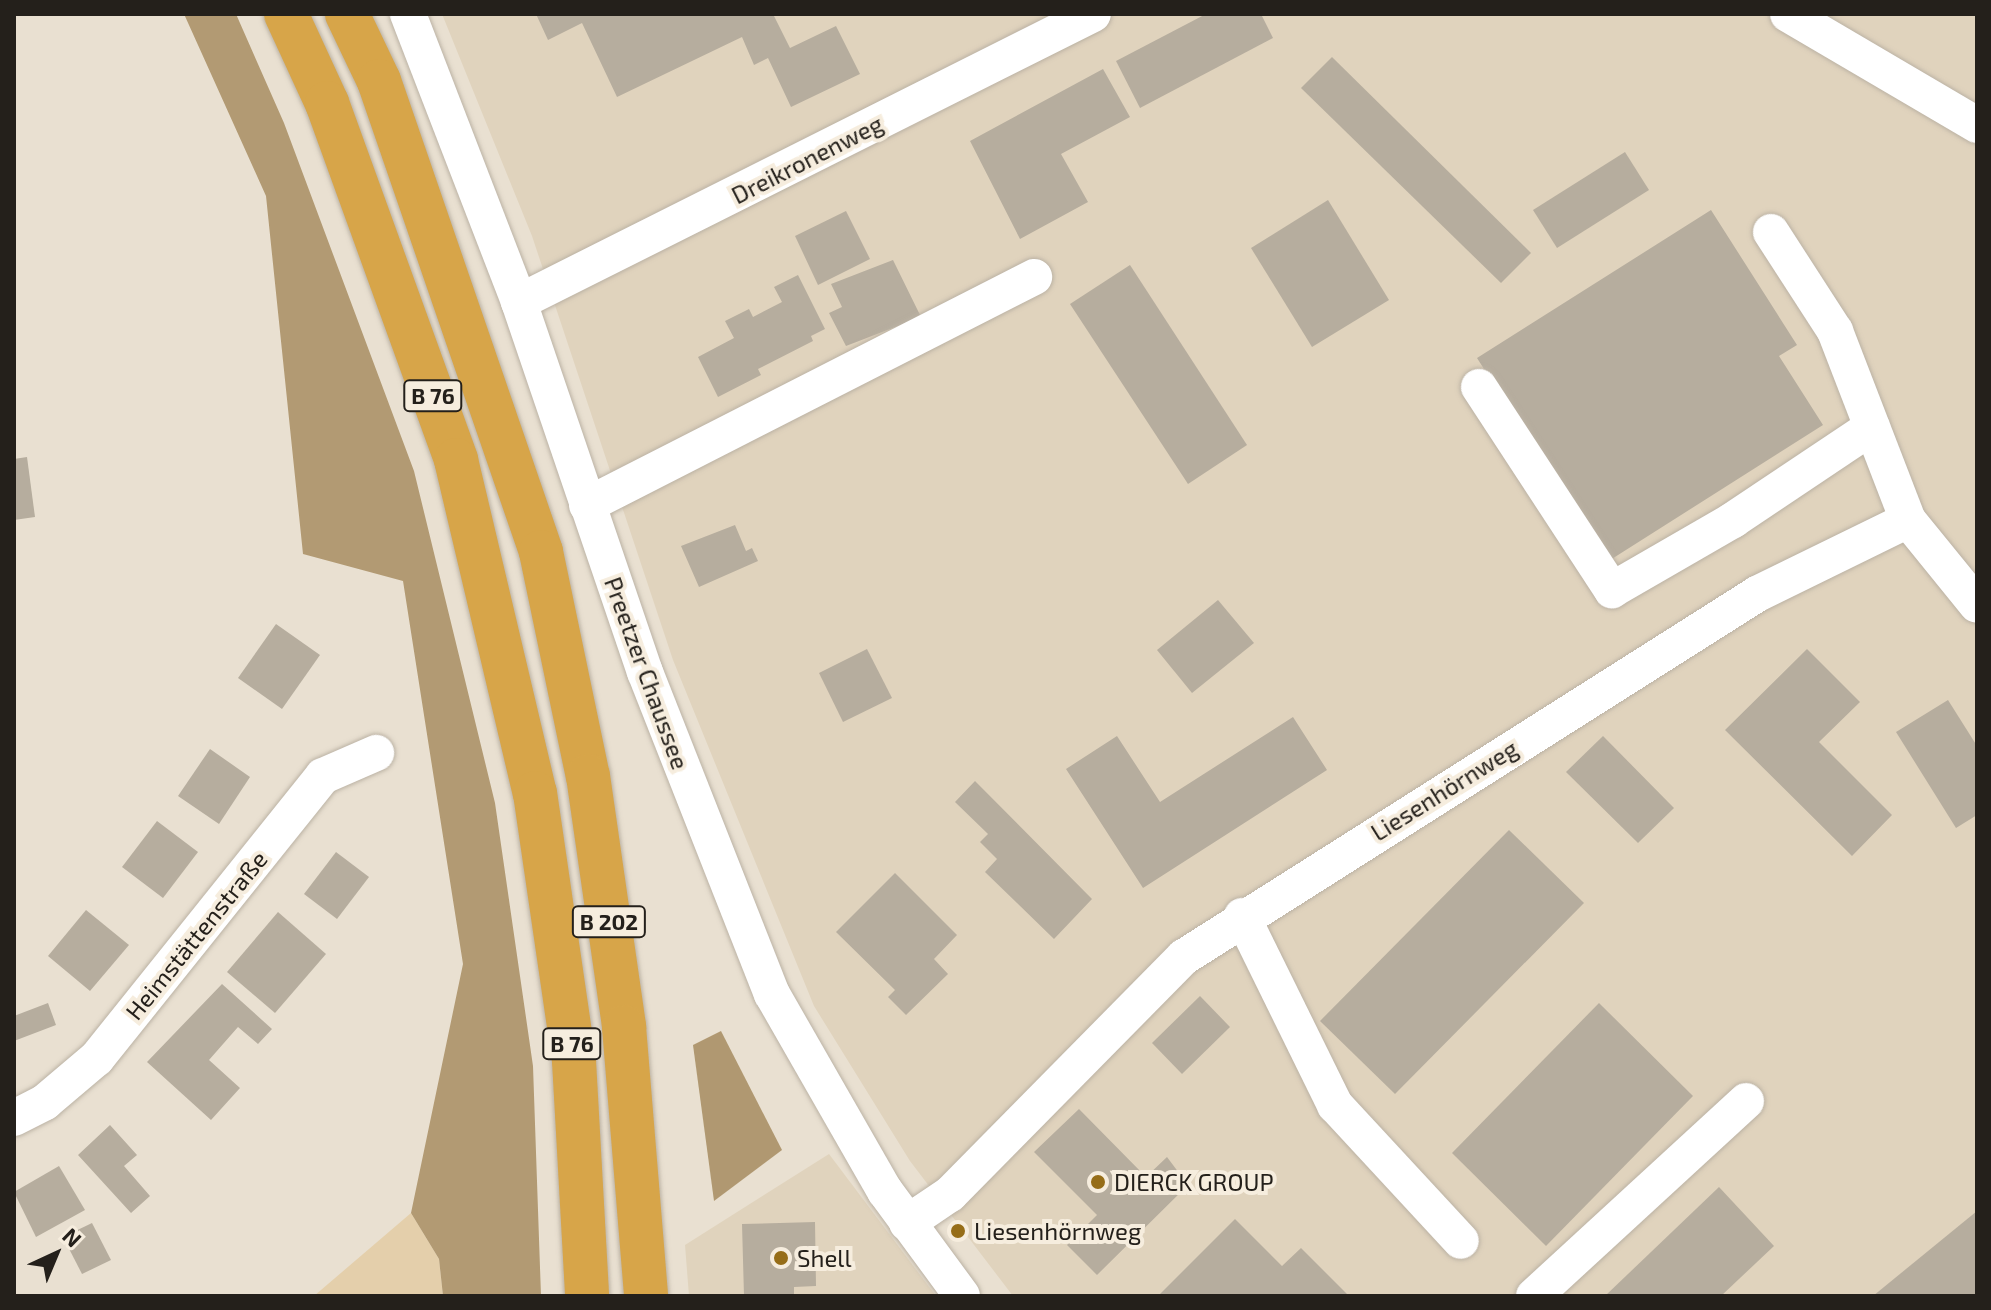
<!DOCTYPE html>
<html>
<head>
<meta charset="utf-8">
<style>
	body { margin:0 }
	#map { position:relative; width:1991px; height:1310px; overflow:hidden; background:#e9e0d1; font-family:"Exo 2",sans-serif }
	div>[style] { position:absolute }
	.built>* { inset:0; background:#e0d3bd }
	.green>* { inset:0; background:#e4cfab }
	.forest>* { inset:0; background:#b29a73 }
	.water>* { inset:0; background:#b09871 }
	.building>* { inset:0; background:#b6ad9e }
	.roads { filter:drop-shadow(0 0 2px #bbb2a4) drop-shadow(0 0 2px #bbb2a4) }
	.minor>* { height:36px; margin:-18px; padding:0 18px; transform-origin:18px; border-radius:18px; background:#fff }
	.highway>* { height:44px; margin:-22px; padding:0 22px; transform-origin:22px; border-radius:22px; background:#d7a549 }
	.dots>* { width:22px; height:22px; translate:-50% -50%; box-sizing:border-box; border:4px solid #f6edde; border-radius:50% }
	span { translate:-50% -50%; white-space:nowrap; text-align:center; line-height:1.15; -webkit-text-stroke:8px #f6edde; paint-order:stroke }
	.shield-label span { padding:2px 6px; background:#f6edde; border:2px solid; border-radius:6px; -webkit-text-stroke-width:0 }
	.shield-label { font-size:22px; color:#24201b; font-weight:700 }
	.street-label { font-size:24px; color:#24201b }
	.poi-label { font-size:24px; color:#24201b }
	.left { translate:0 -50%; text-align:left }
	.frame { position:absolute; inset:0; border:16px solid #24201b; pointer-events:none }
	.north { position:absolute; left:16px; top:1214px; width:80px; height:80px; -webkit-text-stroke:6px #f6edde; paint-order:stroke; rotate:44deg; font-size:22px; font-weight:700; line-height:32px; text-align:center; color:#24201b }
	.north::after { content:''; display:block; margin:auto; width:28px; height:36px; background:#24201b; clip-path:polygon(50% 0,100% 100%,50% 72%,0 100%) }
</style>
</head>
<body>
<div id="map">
	<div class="built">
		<i style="clip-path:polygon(442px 14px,1977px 14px,1977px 1296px,1013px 1296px,910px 1161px,814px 1006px,673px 660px,532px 236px)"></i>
		<i style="clip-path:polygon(829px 1154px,936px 1296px,689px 1296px,685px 1245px)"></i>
	</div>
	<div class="green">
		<i style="clip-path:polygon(411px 1213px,439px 1259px,443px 1296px,314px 1296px)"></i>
	</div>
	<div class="forest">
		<i style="clip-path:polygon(184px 14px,236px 14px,284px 123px,414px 471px,495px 803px,533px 1066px,541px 1296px,443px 1296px,439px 1259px,411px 1213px,463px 964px,403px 581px,303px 554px,266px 196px)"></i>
	</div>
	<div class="water">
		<i style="clip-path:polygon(721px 1031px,782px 1150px,714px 1201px,693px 1045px)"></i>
	</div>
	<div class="building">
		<i style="clip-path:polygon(536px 14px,773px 14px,790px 48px,836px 26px,860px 74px,791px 107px,768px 58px,754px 65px,742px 37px,617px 97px,582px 23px,548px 40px)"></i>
		<i style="clip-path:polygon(1206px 14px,1261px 14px,1273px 38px,1140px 108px,1116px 61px)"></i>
		<i style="clip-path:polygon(1332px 57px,1531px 253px,1501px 283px,1301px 88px)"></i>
		<i style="clip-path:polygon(1103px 69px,1130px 117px,1061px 154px,1088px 202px,1020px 239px,970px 141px)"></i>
		<i style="clip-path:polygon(1625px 152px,1649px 190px,1557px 248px,1533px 210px)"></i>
		<i style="clip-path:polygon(1328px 200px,1389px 300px,1312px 347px,1251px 248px)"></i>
		<i style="clip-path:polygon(1711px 210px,1797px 345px,1779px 356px,1823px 425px,1607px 562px,1477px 358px)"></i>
		<i style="clip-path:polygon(846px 211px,870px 259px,818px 285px,795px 236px)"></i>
		<i style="clip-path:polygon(893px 260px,921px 317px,846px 346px,829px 313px,842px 307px,831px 284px)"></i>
		<i style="clip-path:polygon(1130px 265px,1247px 445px,1188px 484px,1070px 304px)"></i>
		<i style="clip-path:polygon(798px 275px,825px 329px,811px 336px,813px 341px,758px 369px,761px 375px,718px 397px,698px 357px,734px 338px,725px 321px,749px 309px,753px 317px,782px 302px,774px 287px)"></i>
		<i style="clip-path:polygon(27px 457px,35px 517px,14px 520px,14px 459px)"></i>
		<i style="clip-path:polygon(735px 525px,746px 551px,752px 548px,758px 561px,699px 587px,681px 546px)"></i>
		<i style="clip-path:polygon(1218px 600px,1254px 643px,1192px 693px,1157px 650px)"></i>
		<i style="clip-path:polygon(276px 624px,320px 655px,282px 709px,238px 678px)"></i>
		<i style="clip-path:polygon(867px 649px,892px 698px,843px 722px,819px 673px)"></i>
		<i style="clip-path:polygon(1807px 649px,1860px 702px,1819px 742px,1892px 815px,1852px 856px,1725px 730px)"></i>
		<i style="clip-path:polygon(1948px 700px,1977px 746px,1977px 815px,1956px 828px,1896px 732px)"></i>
		<i style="clip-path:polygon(1293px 717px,1327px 770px,1143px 888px,1066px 769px,1117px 736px,1160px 802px)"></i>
		<i style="clip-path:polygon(1603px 736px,1674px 808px,1638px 843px,1566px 772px)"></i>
		<i style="clip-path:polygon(210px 749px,250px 777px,219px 824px,178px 796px)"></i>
		<i style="clip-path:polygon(975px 781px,1092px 899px,1054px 939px,985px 872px,997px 859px,980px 842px,988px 834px,955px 802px)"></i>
		<i style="clip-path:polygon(157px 821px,198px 852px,163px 898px,122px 867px)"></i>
		<i style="clip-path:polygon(1509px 830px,1584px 903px,1395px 1094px,1320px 1021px)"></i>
		<i style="clip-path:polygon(336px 852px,369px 877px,337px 919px,304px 894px)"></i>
		<i style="clip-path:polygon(895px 873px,957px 935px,934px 959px,948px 974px,906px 1015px,888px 997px,895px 990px,836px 932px)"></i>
		<i style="clip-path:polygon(86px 910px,129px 945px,90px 991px,48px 956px)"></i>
		<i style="clip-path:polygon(278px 912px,326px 954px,275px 1013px,227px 972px)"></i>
		<i style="clip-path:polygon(222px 984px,272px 1029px,258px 1044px,238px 1027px,209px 1060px,240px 1088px,211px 1120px,147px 1062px)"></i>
		<i style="clip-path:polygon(1200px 996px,1230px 1027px,1182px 1074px,1152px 1043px)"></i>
		<i style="clip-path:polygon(48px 1003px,56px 1025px,14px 1041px,14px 1016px)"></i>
		<i style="clip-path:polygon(1599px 1003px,1693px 1096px,1546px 1246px,1452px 1153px)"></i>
		<i style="clip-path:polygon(1079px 1109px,1146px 1177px,1167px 1157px,1188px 1185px,1097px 1275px,1067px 1245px,1097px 1215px,1034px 1152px)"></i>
		<i style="clip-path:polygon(110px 1125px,137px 1155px,124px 1166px,150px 1196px,131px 1213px,78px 1155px)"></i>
		<i style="clip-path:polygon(59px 1166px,85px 1210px,36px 1237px,14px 1192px)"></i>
		<i style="clip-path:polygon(1719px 1187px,1774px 1246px,1721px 1296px,1605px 1296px)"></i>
		<i style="clip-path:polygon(1977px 1211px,1977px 1296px,1873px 1296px)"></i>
		<i style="clip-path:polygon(1235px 1219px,1282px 1266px,1301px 1248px,1349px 1296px,1158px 1296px)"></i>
		<i style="clip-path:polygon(815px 1222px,816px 1286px,794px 1287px,794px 1296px,744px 1296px,742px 1224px)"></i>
		<i style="clip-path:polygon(92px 1223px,111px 1260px,82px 1274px,63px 1237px)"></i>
	</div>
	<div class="roads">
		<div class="minor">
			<i style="left:408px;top:14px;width:309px;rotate:68.9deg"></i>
			<i style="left:519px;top:302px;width:391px;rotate:71.2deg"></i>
			<i style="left:645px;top:672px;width:346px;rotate:68.5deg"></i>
			<i style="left:772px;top:994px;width:227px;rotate:60.2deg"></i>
			<i style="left:885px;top:1191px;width:130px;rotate:53.7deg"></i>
			<i style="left:1788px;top:14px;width:219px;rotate:30.4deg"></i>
			<i style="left:1771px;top:232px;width:118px;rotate:57.1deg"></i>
			<i style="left:1835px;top:331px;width:203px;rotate:68.9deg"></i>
			<i style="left:519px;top:302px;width:642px;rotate:-26.64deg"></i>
			<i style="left:1479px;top:387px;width:243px;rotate:56.8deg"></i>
			<i style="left:1612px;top:590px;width:140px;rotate:-30deg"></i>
			<i style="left:1733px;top:520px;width:167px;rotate:-33.8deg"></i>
			<i style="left:587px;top:505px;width:502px;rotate:-27.02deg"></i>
			<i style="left:1242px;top:916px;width:211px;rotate:63.8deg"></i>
			<i style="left:1335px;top:1105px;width:185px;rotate:47.2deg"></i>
			<i style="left:14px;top:1118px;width:35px;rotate:-27deg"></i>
			<i style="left:45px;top:1102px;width:68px;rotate:-40.2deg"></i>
			<i style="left:97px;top:1058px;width:361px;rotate:-51.3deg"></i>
			<i style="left:323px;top:776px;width:58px;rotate:-23.5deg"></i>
			<i style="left:907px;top:1223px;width:52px;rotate:-34deg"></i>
			<i style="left:950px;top:1194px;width:333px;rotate:-45.4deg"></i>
			<i style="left:1184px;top:957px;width:678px;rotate:-32.35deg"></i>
			<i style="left:1757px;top:594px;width:168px;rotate:-26.1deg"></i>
			<i style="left:1908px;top:520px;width:109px;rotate:50.9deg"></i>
			<i style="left:1534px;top:1296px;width:288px;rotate:-42.6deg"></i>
		</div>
		<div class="highway">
			<i style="left:286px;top:14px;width:98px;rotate:65.3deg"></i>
			<i style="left:327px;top:103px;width:380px;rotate:70.1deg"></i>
			<i style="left:456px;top:460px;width:342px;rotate:76.7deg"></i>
			<i style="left:535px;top:793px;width:271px;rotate:81.7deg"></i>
			<i style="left:574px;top:1061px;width:235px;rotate:86.8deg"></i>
			<i style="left:347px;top:14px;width:74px;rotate:64.5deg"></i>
			<i style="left:379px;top:81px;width:498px;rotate:71deg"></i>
			<i style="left:541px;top:552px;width:229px;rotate:78.2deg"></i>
			<i style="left:588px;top:776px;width:254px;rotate:81.8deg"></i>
			<i style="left:624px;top:1027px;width:270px;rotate:85.3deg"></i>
		</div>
	</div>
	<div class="dots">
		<i style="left:1098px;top:1182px;background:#966d18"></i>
		<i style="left:958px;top:1231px;background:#966d18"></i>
		<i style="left:781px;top:1258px;background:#966d18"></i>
	</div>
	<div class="shield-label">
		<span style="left:433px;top:396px">B 76</span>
		<span style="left:609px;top:922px">B 202</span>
		<span style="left:572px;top:1044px">B 76</span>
	</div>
	<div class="street-label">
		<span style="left:807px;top:159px;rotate:-27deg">Dreikronenweg</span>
		<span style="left:647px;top:673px;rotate:70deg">Preetzer Chaussee</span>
		<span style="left:1444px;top:790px;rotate:-32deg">Liesenhörnweg</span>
		<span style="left:196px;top:935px;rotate:-51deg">Heimstättenstraße</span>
	</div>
	<div class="poi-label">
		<span class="left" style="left:1114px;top:1182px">DIERCK GROUP</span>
		<span class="left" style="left:974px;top:1231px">Liesenhörnweg</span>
		<span class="left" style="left:797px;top:1258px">Shell</span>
	</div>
	<div class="frame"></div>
	<div class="north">N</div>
</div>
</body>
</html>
